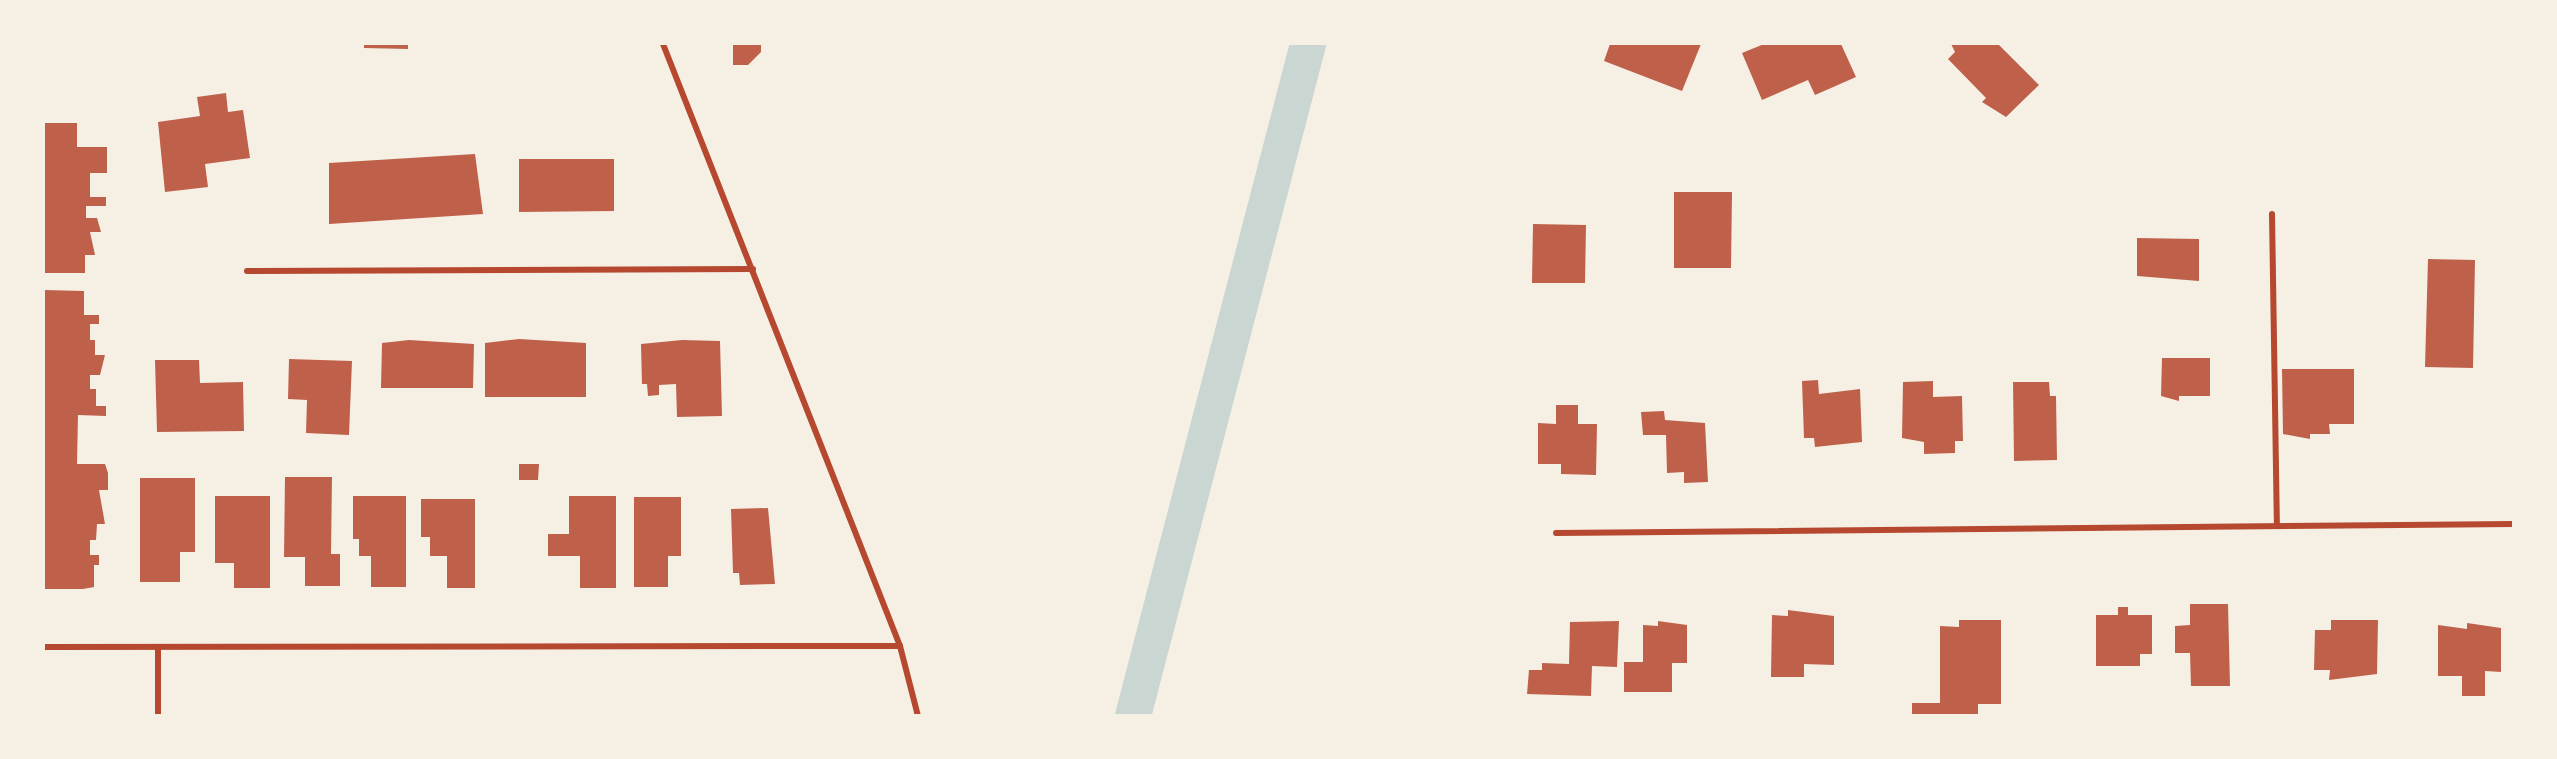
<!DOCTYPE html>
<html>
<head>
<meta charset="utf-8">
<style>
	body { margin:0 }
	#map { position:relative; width:2557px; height:759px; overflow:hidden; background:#f6efe4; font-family:"Archivo Narrow",sans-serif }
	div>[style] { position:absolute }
	.canal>* { height:36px; margin:-18px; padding:0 18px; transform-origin:18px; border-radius:18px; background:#c9d6d2 }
	.building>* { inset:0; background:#bf614a }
	.minor>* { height:6px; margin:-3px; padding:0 3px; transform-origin:3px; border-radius:3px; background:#b5482f }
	span { translate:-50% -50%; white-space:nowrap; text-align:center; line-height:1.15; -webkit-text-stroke:6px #f6efe4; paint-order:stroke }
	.frame { position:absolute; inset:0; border:45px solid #f6efe4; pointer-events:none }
</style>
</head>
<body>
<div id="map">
	<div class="canal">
		<i style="left:1133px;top:716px;width:694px;rotate:-75.4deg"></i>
	</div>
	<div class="building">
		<i style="clip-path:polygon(364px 44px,408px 44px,408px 49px,364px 48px)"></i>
		<i style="clip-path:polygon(733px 44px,761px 44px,761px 52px,748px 65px,733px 65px)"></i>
		<i style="clip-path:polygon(1610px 44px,1701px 44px,1682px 91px,1604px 61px)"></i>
		<i style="clip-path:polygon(1764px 44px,1841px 44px,1856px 77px,1815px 95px,1808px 80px,1762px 100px,1742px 53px)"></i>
		<i style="clip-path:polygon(1951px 44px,1998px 44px,2039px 85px,2006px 117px,1982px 102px,1986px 98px,1948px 59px,1955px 52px)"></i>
		<i style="clip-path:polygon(226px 93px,228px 112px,243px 110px,250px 158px,205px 164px,208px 187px,165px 192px,158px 122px,200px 116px,197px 97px)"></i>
		<i style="clip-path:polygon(44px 123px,77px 123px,77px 147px,107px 147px,107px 173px,90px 173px,90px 197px,106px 197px,106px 206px,86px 206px,86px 218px,97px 218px,101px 232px,90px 232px,95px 255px,85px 255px,85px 273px,44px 273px)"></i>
		<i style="clip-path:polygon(475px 154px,483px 214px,329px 224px,329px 163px)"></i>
		<i style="clip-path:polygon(519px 159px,614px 159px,614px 211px,519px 212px)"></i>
		<i style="clip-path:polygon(1674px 192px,1732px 192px,1731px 268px,1674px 268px)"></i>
		<i style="clip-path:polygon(1533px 224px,1586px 225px,1585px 283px,1532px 283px)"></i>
		<i style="clip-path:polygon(2137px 238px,2199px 239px,2199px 281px,2137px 276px)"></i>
		<i style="clip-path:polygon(2428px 259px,2475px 260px,2473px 368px,2425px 367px)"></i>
		<i style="clip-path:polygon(44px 290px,84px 291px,84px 315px,99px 315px,99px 324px,90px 324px,90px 340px,95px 340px,95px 355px,105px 355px,100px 375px,90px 375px,90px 389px,96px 389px,96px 406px,106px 406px,106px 416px,78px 415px,77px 464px,105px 464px,108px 473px,108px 490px,99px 490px,105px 524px,97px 524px,96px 540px,90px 540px,90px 555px,99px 555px,99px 565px,94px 565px,94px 587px,83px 589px,44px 589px)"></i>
		<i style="clip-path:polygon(519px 339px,586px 343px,586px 397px,485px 397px,485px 343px)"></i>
		<i style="clip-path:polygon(409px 340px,474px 344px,473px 388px,381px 388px,382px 343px)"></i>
		<i style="clip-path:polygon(682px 340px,720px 341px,722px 416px,677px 417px,676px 384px,659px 385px,659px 395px,648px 396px,647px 384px,642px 384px,641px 344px)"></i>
		<i style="clip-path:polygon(2162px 358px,2210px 358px,2210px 396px,2179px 396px,2179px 401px,2161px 396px)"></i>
		<i style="clip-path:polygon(289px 359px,352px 361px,349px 435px,306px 433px,307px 400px,288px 399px)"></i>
		<i style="clip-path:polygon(155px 360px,199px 360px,200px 383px,243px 382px,244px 431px,157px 432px)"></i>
		<i style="clip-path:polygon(2282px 369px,2354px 369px,2354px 424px,2329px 424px,2330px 434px,2310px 434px,2310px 439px,2283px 434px)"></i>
		<i style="clip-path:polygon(1818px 380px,1819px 394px,1860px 389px,1862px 442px,1815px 447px,1814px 438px,1804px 438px,1802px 381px)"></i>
		<i style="clip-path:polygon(1933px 381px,1933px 397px,1962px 396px,1963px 441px,1955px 441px,1955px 453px,1924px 454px,1924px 442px,1902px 438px,1903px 382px)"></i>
		<i style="clip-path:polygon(2013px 382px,2049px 382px,2050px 396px,2056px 396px,2057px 460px,2014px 461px)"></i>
		<i style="clip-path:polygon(1556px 405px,1578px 405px,1578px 424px,1597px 424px,1596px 475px,1561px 474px,1561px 464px,1538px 464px,1538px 423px,1556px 424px)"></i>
		<i style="clip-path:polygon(1664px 411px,1665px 420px,1705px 423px,1708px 482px,1684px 483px,1684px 472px,1667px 473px,1666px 435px,1643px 435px,1641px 412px)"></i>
		<i style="clip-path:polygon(519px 464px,539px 464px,538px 480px,519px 480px)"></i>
		<i style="clip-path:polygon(285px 477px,332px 477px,331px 554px,340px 554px,340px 586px,305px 586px,305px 557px,284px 557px)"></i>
		<i style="clip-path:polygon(140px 478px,195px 478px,195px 552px,180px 552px,180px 582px,140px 582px)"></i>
		<i style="clip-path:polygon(215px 496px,270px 496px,270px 588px,234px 588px,234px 563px,215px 563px)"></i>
		<i style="clip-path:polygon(353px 496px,406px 496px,406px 587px,371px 587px,371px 556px,359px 556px,359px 539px,353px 539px)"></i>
		<i style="clip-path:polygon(569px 496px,616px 496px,616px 588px,580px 588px,580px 556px,548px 556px,548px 534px,569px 534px)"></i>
		<i style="clip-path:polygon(634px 497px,681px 497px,681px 556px,668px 556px,668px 587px,634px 587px)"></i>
		<i style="clip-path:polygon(421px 499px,475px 499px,475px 588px,447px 588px,447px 556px,430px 556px,430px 537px,421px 537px)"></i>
		<i style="clip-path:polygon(768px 508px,775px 584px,740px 585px,739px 573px,733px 573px,731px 509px)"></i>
		<i style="clip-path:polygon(2190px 604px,2228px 604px,2230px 686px,2191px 686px,2190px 653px,2175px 653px,2175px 626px,2190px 625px)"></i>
		<i style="clip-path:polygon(2118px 607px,2128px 607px,2128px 615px,2152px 615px,2152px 654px,2140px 654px,2140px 666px,2096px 666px,2096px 615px,2118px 615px)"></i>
		<i style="clip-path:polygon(1788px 610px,1834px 616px,1834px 665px,1804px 664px,1804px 677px,1771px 677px,1772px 615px,1788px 616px)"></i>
		<i style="clip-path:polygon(1959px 620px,2001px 620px,2001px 704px,1978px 704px,1978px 716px,1912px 716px,1912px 703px,1940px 703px,1940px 626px,1959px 627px)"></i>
		<i style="clip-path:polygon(2331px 620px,2378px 620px,2377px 674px,2329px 680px,2330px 670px,2314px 670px,2315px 630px,2331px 630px)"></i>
		<i style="clip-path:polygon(1619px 621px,1617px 667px,1592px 666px,1591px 696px,1527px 694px,1529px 670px,1542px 670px,1542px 663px,1569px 664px,1570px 622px)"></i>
		<i style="clip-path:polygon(1658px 621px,1687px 625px,1687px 663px,1672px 663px,1672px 692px,1624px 692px,1624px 662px,1643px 662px,1643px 625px,1658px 626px)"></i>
		<i style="clip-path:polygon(2467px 623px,2501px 628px,2501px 672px,2485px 671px,2485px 696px,2462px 696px,2462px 676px,2438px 676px,2438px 625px,2467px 629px)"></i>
	</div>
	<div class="minor">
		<i style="left:663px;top:44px;width:647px;rotate:68.51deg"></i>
		<i style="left:900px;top:646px;width:72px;rotate:75.6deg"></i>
		<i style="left:2272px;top:214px;width:310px;rotate:89.1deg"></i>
		<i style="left:247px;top:271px;width:506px;rotate:-0.23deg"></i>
		<i style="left:1556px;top:533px;width:958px;rotate:-0.54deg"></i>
		<i style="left:44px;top:647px;width:856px;rotate:-0.07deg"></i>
		<i style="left:158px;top:647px;width:69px;rotate:90deg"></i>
	</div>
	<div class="frame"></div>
</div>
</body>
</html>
